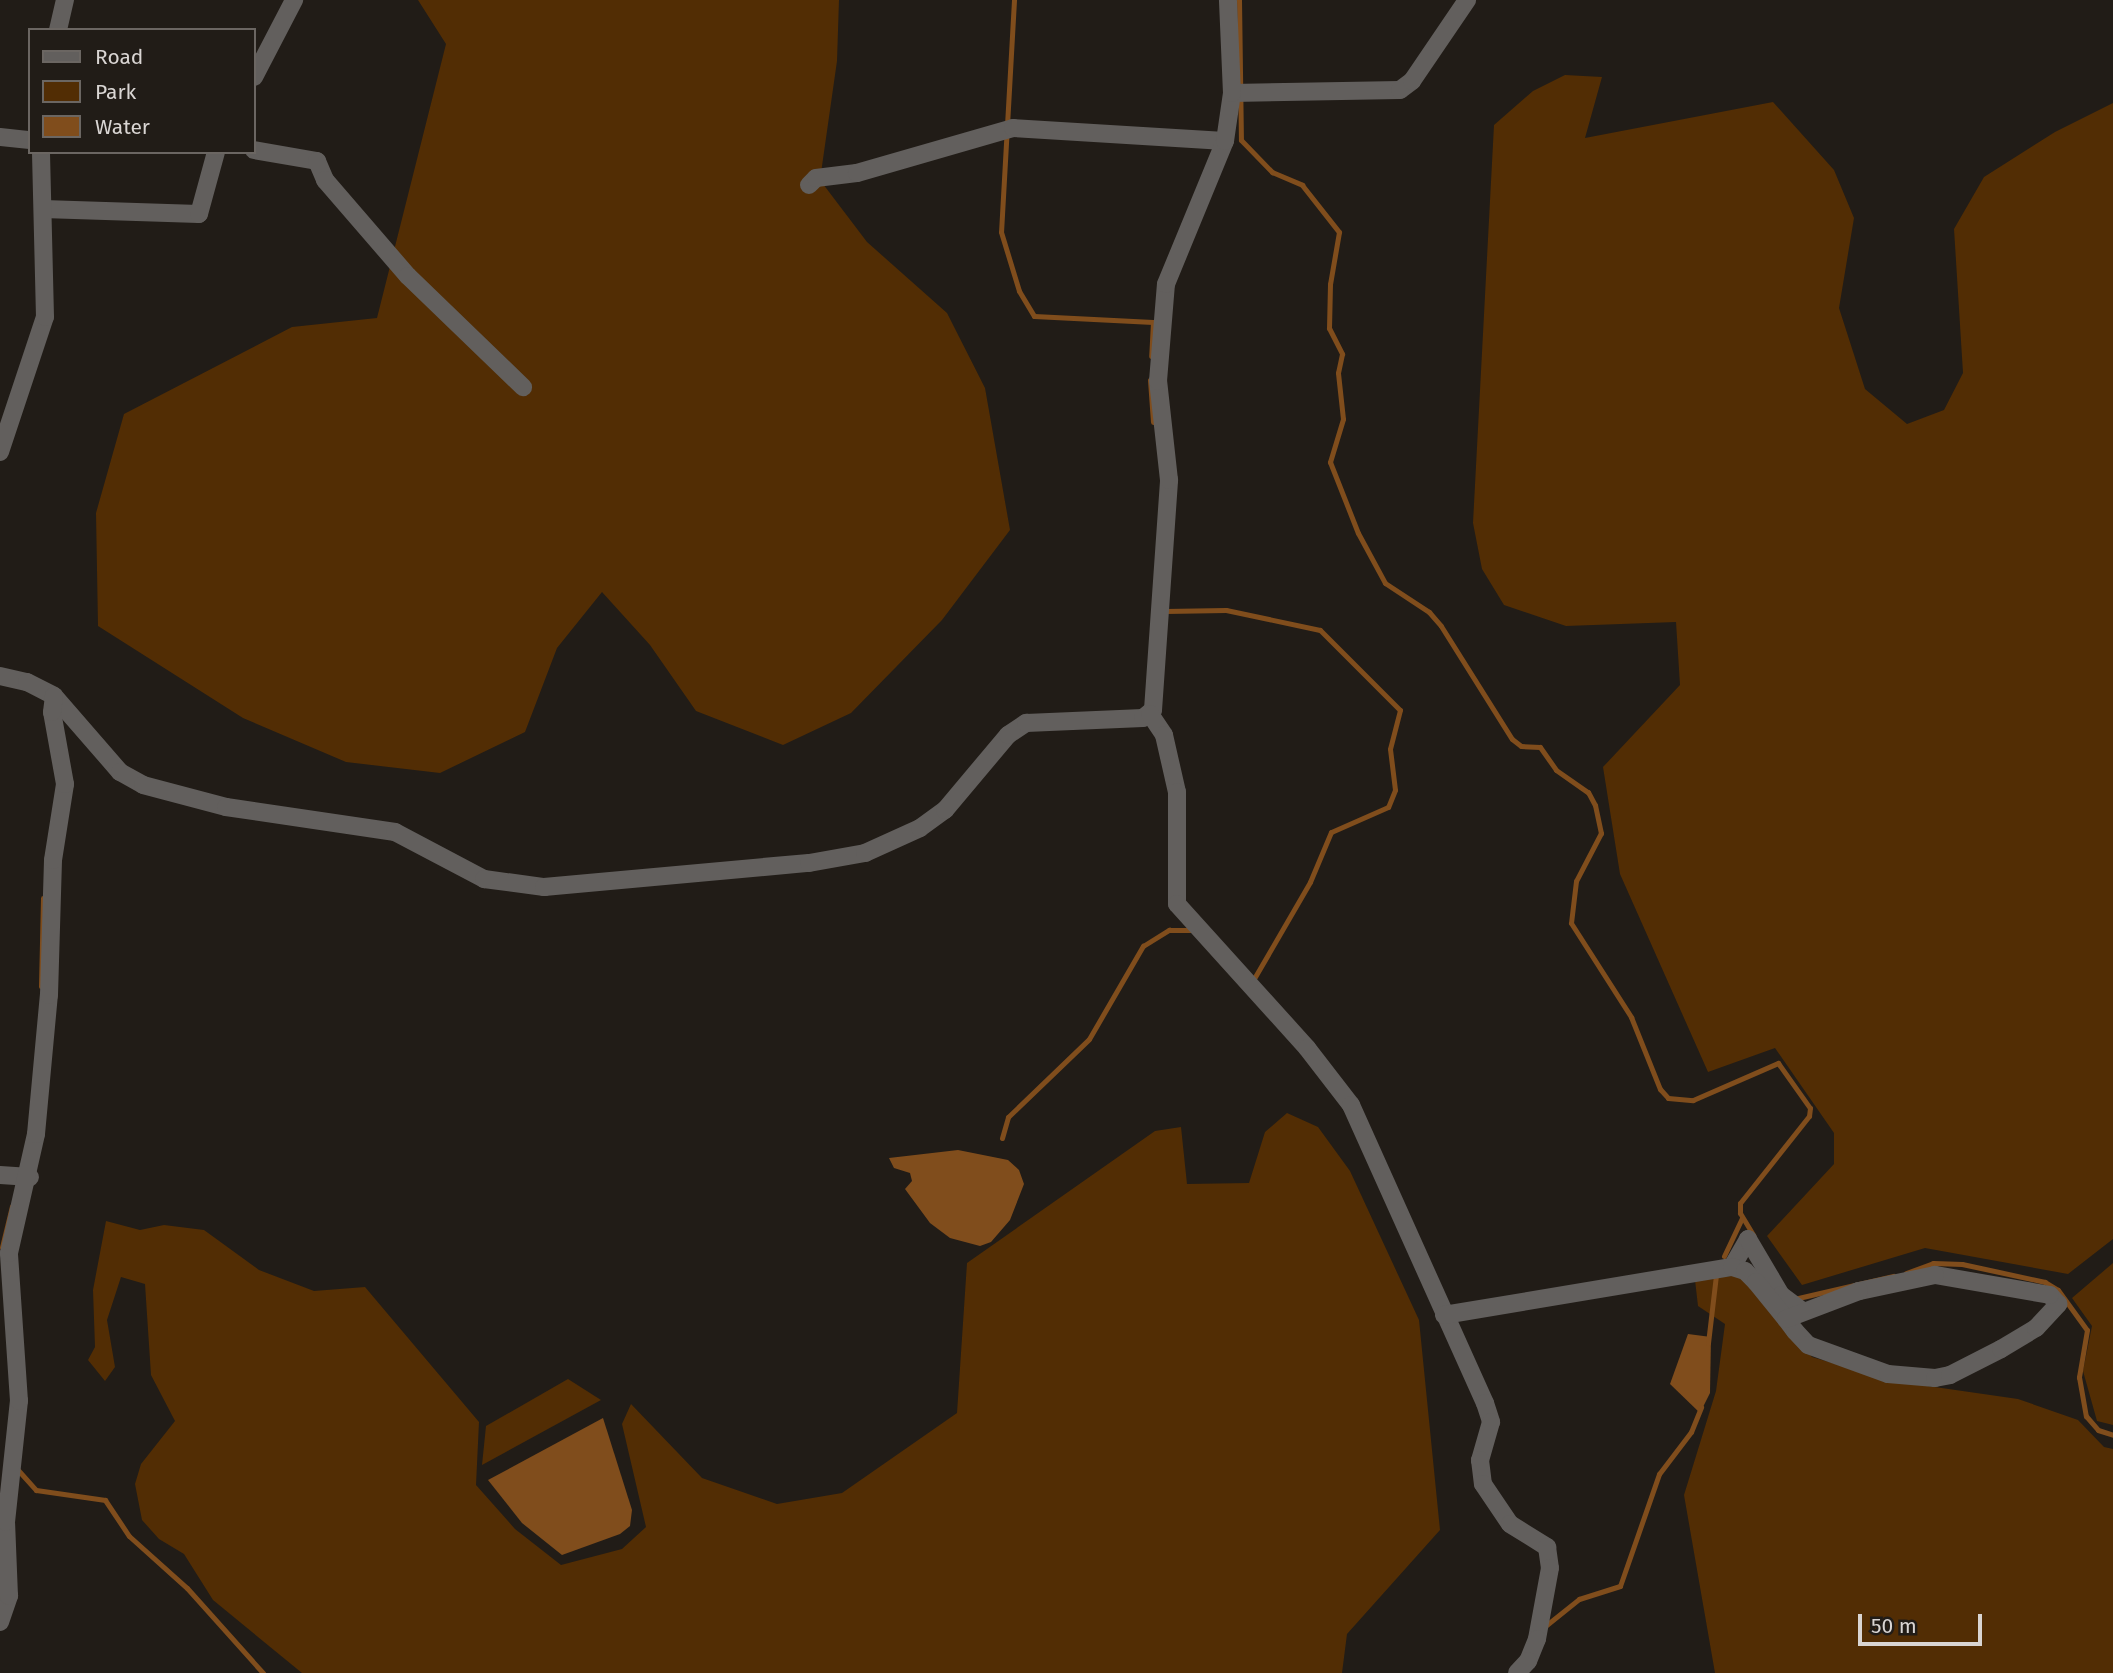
<!DOCTYPE html>
<html>
<head>
<meta charset="utf-8">
<style>
	body { margin:0 }
	#map { position:relative; width:2113px; height:1673px; overflow:hidden; background:#211c17; font-family:"Fira Sans",sans-serif }
	div>[style] { position:absolute }
	.green>* { inset:0; background:#522d04 }
	.water>* { inset:0; background:#804d1c }
	.stream>* { height:5px; margin:-2.5px; padding:0 2.5px; transform-origin:2.5px; border-radius:2.5px; background:#804d1c }
	.minor>* { height:18px; margin:-9px; padding:0 9px; transform-origin:9px; border-radius:9px; background:#625f5d }
	span { translate:-50% -50%; white-space:nowrap; text-align:center; line-height:1.15; -webkit-text-stroke:7px #211c17; paint-order:stroke }
	.legend { position:absolute; left:28px; top:28px; width:228px; height:126px; box-sizing:border-box; background:#211c17; border:2px solid #6b6662; margin:0; padding:9px 12px; list-style:none; font-size:21px; color:#d9d5d3 }
	.legend li { display:flex; align-items:center; gap:14px; height:35px }
	.legend b { width:35px; border:2px solid #6b6662 }
	.scale { position:absolute; left:1858px; top:1614px; width:124px; height:32px; box-sizing:border-box; border:4px solid #d9d5d3; border-top:0; padding-left:9px; font-size:21px; line-height:24px; white-space:nowrap; color:#d9d5d3; -webkit-text-stroke:5px #211c17; paint-order:stroke }
</style>
</head>
<body>
<div id="map">
	<div class="green">
		<i style="clip-path:polygon(418px 0,839px 0,837px 61px,820px 180px,867px 242px,947px 313px,985px 388px,1010px 530px,942px 620px,851px 713px,783px 745px,696px 711px,650px 645px,602px 592px,557px 648px,525px 732px,440px 773px,346px 762px,243px 718px,98px 626px,96px 513px,124px 414px,292px 327px,377px 318px,446px 44px)"></i>
		<i style="clip-path:polygon(1565px 75px,1602px 77px,1585px 138px,1773px 102px,1834px 170px,1854px 218px,1839px 308px,1865px 389px,1907px 424px,1944px 410px,1963px 373px,1954px 229px,1984px 177px,2055px 132px,2113px 103px,2113px 1239px,2068px 1274px,1925px 1248px,1802px 1285px,1767px 1236px,1834px 1164px,1834px 1133px,1775px 1048px,1708px 1072px,1620px 874px,1603px 767px,1680px 685px,1676px 622px,1566px 626px,1504px 605px,1482px 569px,1473px 523px,1494px 125px,1533px 91px)"></i>
		<i style="clip-path:polygon(1287px 1113px,1318px 1127px,1350px 1171px,1419px 1320px,1440px 1530px,1347px 1634px,1342px 1673px,302px 1673px,213px 1600px,184px 1554px,159px 1539px,142px 1520px,135px 1484px,141px 1464px,175px 1421px,151px 1375px,145px 1284px,121px 1277px,107px 1320px,115px 1367px,105px 1381px,88px 1360px,95px 1347px,93px 1290px,106px 1221px,140px 1230px,164px 1225px,204px 1230px,259px 1270px,314px 1291px,365px 1287px,479px 1422px,476px 1485px,515px 1529px,561px 1565px,622px 1549px,646px 1527px,622px 1424px,631px 1404px,702px 1478px,777px 1504px,842px 1493px,957px 1413px,967px 1263px,1155px 1131px,1181px 1127px,1187px 1184px,1249px 1183px,1265px 1132px)"></i>
		<i style="clip-path:polygon(2113px 1263px,2113px 1425px,2097px 1421px,2083px 1371px,2092px 1326px,2072px 1298px)"></i>
		<i style="clip-path:polygon(1741px 1275px,1812px 1357px,1893px 1381px,2018px 1399px,2078px 1420px,2104px 1447px,2113px 1449px,2113px 1673px,1715px 1673px,1684px 1495px,1716px 1391px,1725px 1324px,1698px 1306px,1695px 1280px)"></i>
		<i style="clip-path:polygon(568px 1379px,601px 1400px,482px 1465px,486px 1426px)"></i>
	</div>
	<div class="water">
		<i style="clip-path:polygon(958px 1150px,1008px 1160px,1019px 1170px,1024px 1184px,1010px 1220px,991px 1242px,980px 1246px,950px 1238px,930px 1223px,905px 1189px,912px 1181px,910px 1173px,894px 1168px,889px 1158px)"></i>
		<i style="clip-path:polygon(1688px 1334px,1711px 1337px,1710px 1393px,1700px 1413px,1670px 1384px)"></i>
		<i style="clip-path:polygon(603px 1418px,632px 1510px,630px 1526px,620px 1534px,562px 1555px,522px 1523px,488px 1480px)"></i>
	</div>
	<div class="stream">
		<i style="left:1014px;top:0;width:232px;rotate:93.2deg"></i>
		<i style="left:1001px;top:232px;width:62px;rotate:73deg"></i>
		<i style="left:1019px;top:291px;width:29px;rotate:59deg"></i>
		<i style="left:1034px;top:316px;width:119px;rotate:2.9deg"></i>
		<i style="left:1153px;top:322px;width:34px;rotate:93deg"></i>
		<i style="left:1239px;top:0;width:140px;rotate:89.2deg"></i>
		<i style="left:1241px;top:140px;width:45px;rotate:45.9deg"></i>
		<i style="left:1272px;top:172px;width:33px;rotate:23deg"></i>
		<i style="left:1302px;top:185px;width:60px;rotate:51.8deg"></i>
		<i style="left:1339px;top:232px;width:53px;rotate:99.8deg"></i>
		<i style="left:1330px;top:284px;width:44px;rotate:91.3deg"></i>
		<i style="left:1329px;top:328px;width:29px;rotate:63deg"></i>
		<i style="left:1342px;top:354px;width:19px;rotate:102deg"></i>
		<i style="left:1338px;top:373px;width:46px;rotate:83.8deg"></i>
		<i style="left:1343px;top:419px;width:45px;rotate:106.8deg"></i>
		<i style="left:1330px;top:462px;width:76px;rotate:68.5deg"></i>
		<i style="left:1358px;top:533px;width:57px;rotate:61.6deg"></i>
		<i style="left:1385px;top:583px;width:53px;rotate:33.4deg"></i>
		<i style="left:1429px;top:612px;width:18px;rotate:49deg"></i>
		<i style="left:1441px;top:626px;width:133px;rotate:57.9deg"></i>
		<i style="left:1512px;top:739px;width:11px;rotate:38deg"></i>
		<i style="left:1521px;top:746px;width:19px;rotate:3deg"></i>
		<i style="left:1540px;top:747px;width:28px;rotate:55deg"></i>
		<i style="left:1556px;top:770px;width:39px;rotate:35deg"></i>
		<i style="left:1588px;top:792px;width:15px;rotate:62deg"></i>
		<i style="left:1595px;top:805px;width:29px;rotate:78deg"></i>
		<i style="left:1601px;top:833px;width:54px;rotate:117.5deg"></i>
		<i style="left:1576px;top:881px;width:42px;rotate:96.8deg"></i>
		<i style="left:1571px;top:923px;width:112px;rotate:57.4deg"></i>
		<i style="left:1631px;top:1017px;width:78px;rotate:68.1deg"></i>
		<i style="left:1660px;top:1089px;width:12px;rotate:48deg"></i>
		<i style="left:1668px;top:1098px;width:25px;rotate:5deg"></i>
		<i style="left:1693px;top:1100px;width:93px;rotate:-23.5deg"></i>
		<i style="left:1778px;top:1063px;width:55px;rotate:54.6deg"></i>
		<i style="left:1810px;top:1108px;width:8px;rotate:97deg"></i>
		<i style="left:1809px;top:1116px;width:111px;rotate:128.4deg"></i>
		<i style="left:1740px;top:1203px;width:10px;rotate:90deg"></i>
		<i style="left:1740px;top:1213px;width:26px;rotate:59deg"></i>
		<i style="left:1150px;top:380px;width:42px;rotate:85.9deg"></i>
		<i style="left:1165px;top:611px;width:61px;rotate:-0.9deg"></i>
		<i style="left:1226px;top:610px;width:96px;rotate:12deg"></i>
		<i style="left:1320px;top:630px;width:113px;rotate:45deg"></i>
		<i style="left:1400px;top:710px;width:40px;rotate:104.4deg"></i>
		<i style="left:1390px;top:749px;width:41px;rotate:83deg"></i>
		<i style="left:1395px;top:790px;width:18px;rotate:112deg"></i>
		<i style="left:1388px;top:807px;width:62px;rotate:156.3deg"></i>
		<i style="left:1331px;top:832px;width:54px;rotate:112.8deg"></i>
		<i style="left:1310px;top:882px;width:116px;rotate:120.1deg"></i>
		<i style="left:41px;top:986px;width:88px;rotate:-88.7deg"></i>
		<i style="left:1002px;top:1138px;width:22px;rotate:-74deg"></i>
		<i style="left:1008px;top:1117px;width:112px;rotate:-43.9deg"></i>
		<i style="left:1089px;top:1039px;width:108px;rotate:-59.9deg"></i>
		<i style="left:1143px;top:946px;width:31px;rotate:-32deg"></i>
		<i style="left:1169px;top:930px;width:24px"></i>
		<i style="left:2px;top:1247px;width:42px;rotate:-76.3deg"></i>
		<i style="left:1724px;top:1256px;width:42px;rotate:-64.7deg"></i>
		<i style="left:1906px;top:1273px;width:29px;rotate:-20deg"></i>
		<i style="left:1933px;top:1263px;width:29px;rotate:2deg"></i>
		<i style="left:1962px;top:1264px;width:85px;rotate:12.2deg"></i>
		<i style="left:2045px;top:1282px;width:15px;rotate:32deg"></i>
		<i style="left:2058px;top:1290px;width:49px;rotate:54.1deg"></i>
		<i style="left:2087px;top:1330px;width:48px;rotate:99.7deg"></i>
		<i style="left:2079px;top:1377px;width:40px;rotate:80deg"></i>
		<i style="left:2086px;top:1416px;width:18px;rotate:49deg"></i>
		<i style="left:2098px;top:1430px;width:16px;rotate:18deg"></i>
		<i style="left:1794px;top:1299px;width:102px;rotate:-13.1deg"></i>
		<i style="left:1708px;top:1343px;width:68px;rotate:-83.3deg"></i>
		<i style="left:18px;top:1470px;width:27px;rotate:48deg"></i>
		<i style="left:36px;top:1490px;width:70px;rotate:8.2deg"></i>
		<i style="left:105px;top:1500px;width:43px;rotate:56.3deg"></i>
		<i style="left:129px;top:1536px;width:78px;rotate:41.9deg"></i>
		<i style="left:187px;top:1588px;width:114px;rotate:48.2deg"></i>
		<i style="left:1544px;top:1627px;width:45px;rotate:-38.7deg"></i>
		<i style="left:1579px;top:1599px;width:43px;rotate:-17.6deg"></i>
		<i style="left:1620px;top:1586px;width:119px;rotate:-70.8deg"></i>
		<i style="left:1659px;top:1474px;width:53px;rotate:-52.7deg"></i>
		<i style="left:1691px;top:1432px;width:27px;rotate:-68deg"></i>
	</div>
	<div class="minor">
		<i style="left:58px;top:30px;width:31px;rotate:-77deg"></i>
		<i style="left:254px;top:77px;width:87px;rotate:-62.5deg"></i>
		<i style="left:1232px;top:93px;width:168px;rotate:-1deg"></i>
		<i style="left:1400px;top:90px;width:15px;rotate:-37deg"></i>
		<i style="left:1412px;top:81px;width:98px;rotate:-55.8deg"></i>
		<i style="left:0;top:137px;width:30px;rotate:6deg"></i>
		<i style="left:254px;top:150px;width:64px;rotate:9.9deg"></i>
		<i style="left:317px;top:161px;width:21px;rotate:67deg"></i>
		<i style="left:325px;top:180px;width:127px;rotate:49.2deg"></i>
		<i style="left:408px;top:276px;width:160px;rotate:44deg"></i>
		<i style="left:809px;top:185px;width:10px;rotate:-45deg"></i>
		<i style="left:816px;top:178px;width:41px;rotate:-7deg"></i>
		<i style="left:857px;top:173px;width:162px;rotate:-16.1deg"></i>
		<i style="left:1013px;top:128px;width:212px;rotate:3.5deg"></i>
		<i style="left:43px;top:209px;width:156px;rotate:1.8deg"></i>
		<i style="left:199px;top:214px;width:64px;rotate:-74.7deg"></i>
		<i style="left:0;top:452px;width:142px;rotate:-71.6deg"></i>
		<i style="left:45px;top:317px;width:165px;rotate:-91.4deg"></i>
		<i style="left:0;top:676px;width:28px;rotate:13deg"></i>
		<i style="left:27px;top:682px;width:30px;rotate:27deg"></i>
		<i style="left:54px;top:696px;width:101px;rotate:49deg"></i>
		<i style="left:120px;top:772px;width:26px;rotate:29deg"></i>
		<i style="left:143px;top:785px;width:86px;rotate:14.8deg"></i>
		<i style="left:226px;top:807px;width:171px;rotate:8.4deg"></i>
		<i style="left:395px;top:832px;width:101px;rotate:27.8deg"></i>
		<i style="left:484px;top:879px;width:61px;rotate:7.6deg"></i>
		<i style="left:544px;top:887px;width:266px;rotate:-5.2deg"></i>
		<i style="left:809px;top:863px;width:57px;rotate:-10.1deg"></i>
		<i style="left:865px;top:853px;width:60px;rotate:-24.4deg"></i>
		<i style="left:920px;top:828px;width:31px;rotate:-36deg"></i>
		<i style="left:945px;top:810px;width:98px;rotate:-50deg"></i>
		<i style="left:1008px;top:735px;width:22px;rotate:-34deg"></i>
		<i style="left:1026px;top:723px;width:117px;rotate:-2.4deg"></i>
		<i style="left:1143px;top:718px;width:13px;rotate:-39deg"></i>
		<i style="left:1153px;top:710px;width:231px;rotate:-86deg"></i>
		<i style="left:1169px;top:480px;width:100px;rotate:-96.3deg"></i>
		<i style="left:1158px;top:381px;width:97px;rotate:-85.3deg"></i>
		<i style="left:1166px;top:284px;width:155px;rotate:-67.6deg"></i>
		<i style="left:1225px;top:141px;width:49px;rotate:-81.7deg"></i>
		<i style="left:1232px;top:93px;width:93px;rotate:-92.5deg"></i>
		<i style="left:1150px;top:714px;width:25px;rotate:56deg"></i>
		<i style="left:1164px;top:735px;width:58px;rotate:77.2deg"></i>
		<i style="left:1177px;top:792px;width:112px;rotate:90deg"></i>
		<i style="left:1177px;top:904px;width:194px;rotate:47.9deg"></i>
		<i style="left:1307px;top:1048px;width:72px;rotate:52.3deg"></i>
		<i style="left:1351px;top:1105px;width:327px;rotate:65.8deg"></i>
		<i style="left:1485px;top:1403px;width:20px;rotate:72deg"></i>
		<i style="left:1491px;top:1422px;width:40px;rotate:106deg"></i>
		<i style="left:1480px;top:1460px;width:24px;rotate:83deg"></i>
		<i style="left:1483px;top:1484px;width:48px;rotate:56deg"></i>
		<i style="left:1510px;top:1524px;width:44px;rotate:31.9deg"></i>
		<i style="left:1547px;top:1547px;width:21px;rotate:82deg"></i>
		<i style="left:1550px;top:1568px;width:72px;rotate:100.4deg"></i>
		<i style="left:1537px;top:1639px;width:24px;rotate:112deg"></i>
		<i style="left:1528px;top:1661px;width:16px;rotate:133deg"></i>
		<i style="left:0;top:1175px;width:30px;rotate:4deg"></i>
		<i style="left:1732px;top:1267px;width:32px;rotate:-60deg"></i>
		<i style="left:1748px;top:1239px;width:65px;rotate:59.5deg"></i>
		<i style="left:1781px;top:1295px;width:25px;rotate:37deg"></i>
		<i style="left:1444px;top:1315px;width:292px;rotate:-9.5deg"></i>
		<i style="left:1732px;top:1267px;width:14px;rotate:17deg"></i>
		<i style="left:1745px;top:1271px;width:16px;rotate:45deg"></i>
		<i style="left:1756px;top:1282px;width:48px;rotate:51deg"></i>
		<i style="left:1786px;top:1319px;width:15px;rotate:53deg"></i>
		<i style="left:1795px;top:1331px;width:19px;rotate:47deg"></i>
		<i style="left:1808px;top:1345px;width:85px;rotate:19.9deg"></i>
		<i style="left:1888px;top:1374px;width:47px;rotate:4.9deg"></i>
		<i style="left:1935px;top:1378px;width:15px;rotate:-11deg"></i>
		<i style="left:1950px;top:1375px;width:57px;rotate:-27deg"></i>
		<i style="left:2001px;top:1349px;width:41px;rotate:-31deg"></i>
		<i style="left:2036px;top:1328px;width:33px;rotate:-47deg"></i>
		<i style="left:2058px;top:1304px;width:12px;rotate:-132deg"></i>
		<i style="left:2050px;top:1295px;width:117px;rotate:-170.1deg"></i>
		<i style="left:1935px;top:1275px;width:78px;rotate:168.1deg"></i>
		<i style="left:1859px;top:1291px;width:78px;rotate:159deg"></i>
		<i style="left:0;top:1622px;width:28px;rotate:-71deg"></i>
		<i style="left:9px;top:1596px;width:74px;rotate:-92.3deg"></i>
		<i style="left:6px;top:1522px;width:122px;rotate:-83.9deg"></i>
		<i style="left:19px;top:1401px;width:148px;rotate:-93.9deg"></i>
		<i style="left:9px;top:1253px;width:122px;rotate:-77.2deg"></i>
		<i style="left:36px;top:1134px;width:140px;rotate:-84.7deg"></i>
		<i style="left:49px;top:995px;width:135px;rotate:-88.3deg"></i>
		<i style="left:53px;top:860px;width:77px;rotate:-81deg"></i>
		<i style="left:65px;top:784px;width:73px;rotate:-100.2deg"></i>
		<i style="left:52px;top:712px;width:16px;rotate:-83deg"></i>
	</div>
	<ul class="legend">
	<li><b style="height:9px;background:#625f5d"></b>Road</li>
	<li><b style="height:19px;background:#522d04"></b>Park</li>
	<li><b style="height:19px;background:#804d1c"></b>Water</li>
	</ul>
	<div class="scale">50 m</div>
</div>
</body>
</html>
